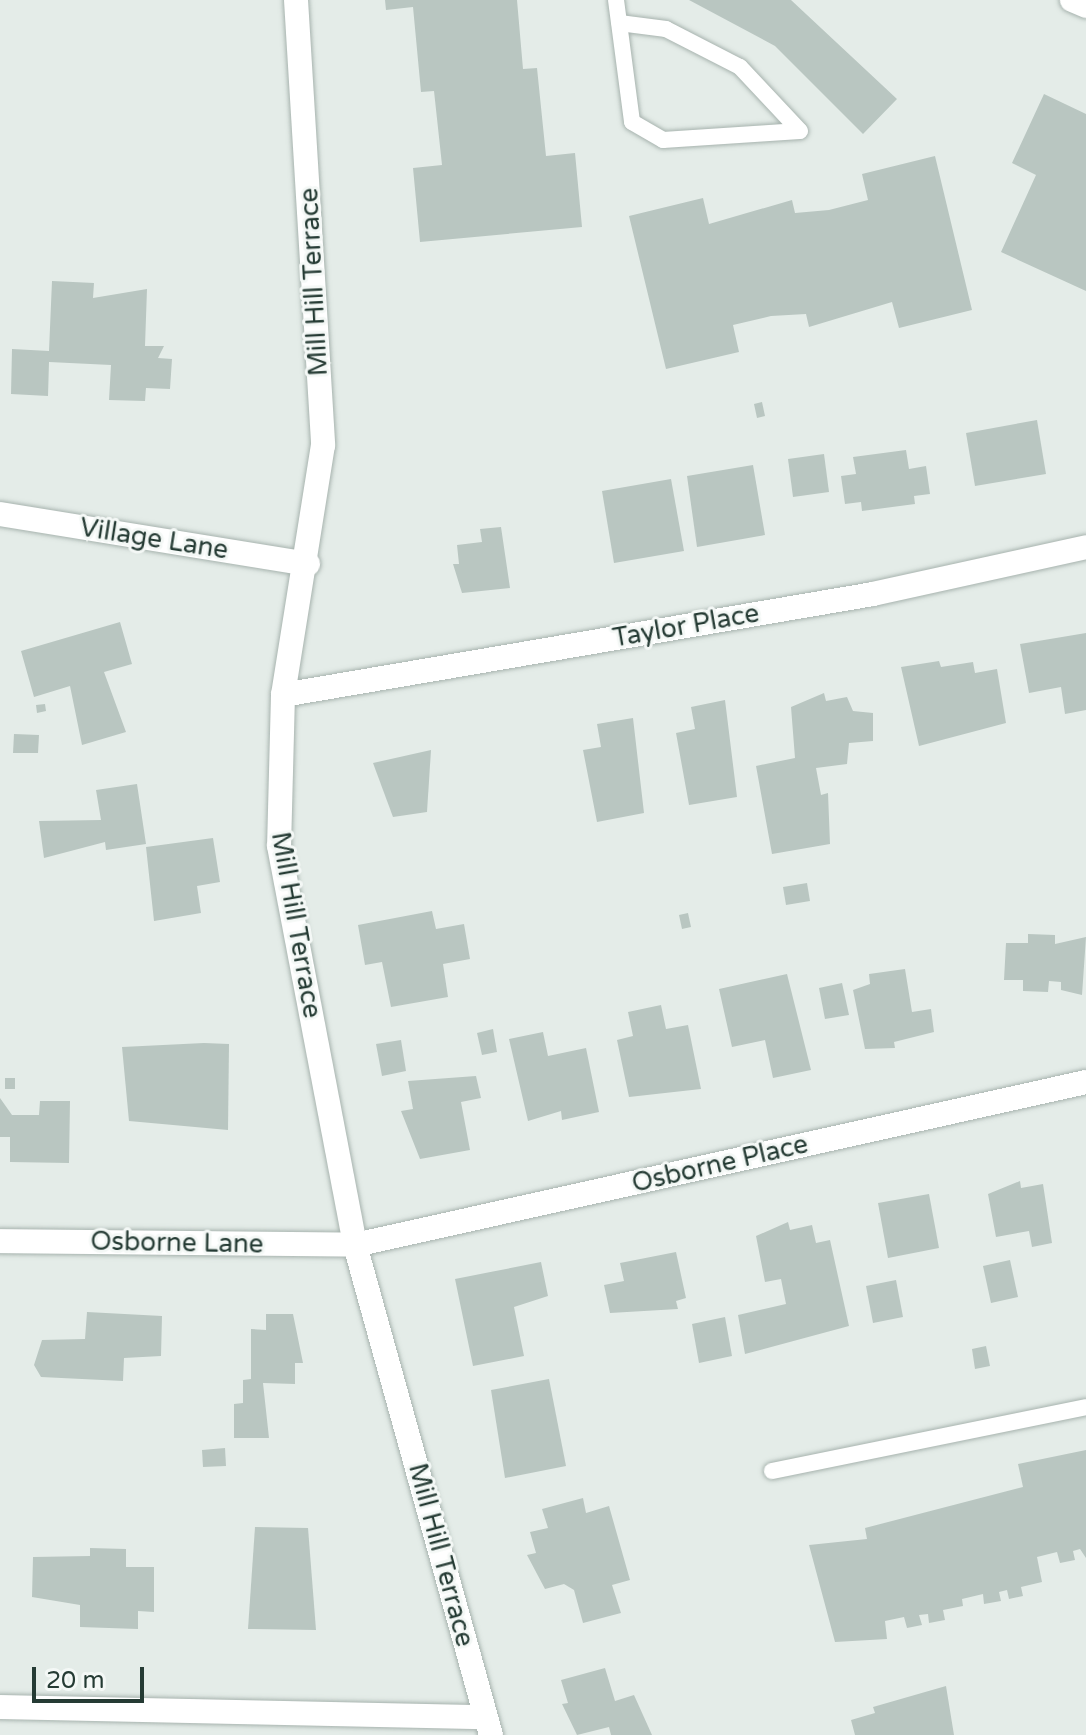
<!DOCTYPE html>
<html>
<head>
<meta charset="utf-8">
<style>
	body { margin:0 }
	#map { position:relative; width:1086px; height:1735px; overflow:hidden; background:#e4ece8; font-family:"Varela Round",sans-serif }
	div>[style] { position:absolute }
	.building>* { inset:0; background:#b9c6c1 }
	.roads { filter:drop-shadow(0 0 2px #a7b3ae) drop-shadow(0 0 2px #a7b3ae) }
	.service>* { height:16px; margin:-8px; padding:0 8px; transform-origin:8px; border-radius:8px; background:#fff }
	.minor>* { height:24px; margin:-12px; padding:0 12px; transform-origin:12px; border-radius:12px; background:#fff }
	span { translate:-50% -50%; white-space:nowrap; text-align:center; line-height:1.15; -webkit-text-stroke:6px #f4f8f6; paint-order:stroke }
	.street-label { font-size:26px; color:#253b34 }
	.scale { position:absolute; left:32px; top:1667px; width:112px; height:36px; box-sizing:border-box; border:4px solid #253b34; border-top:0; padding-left:10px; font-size:24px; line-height:28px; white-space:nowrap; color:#253b34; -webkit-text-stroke:6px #f4f8f6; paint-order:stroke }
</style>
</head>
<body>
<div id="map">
	<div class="building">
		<i style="clip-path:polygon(385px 0,517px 0,523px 69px,537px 68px,546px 156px,575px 153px,582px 227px,420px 242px,413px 168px,442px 165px,434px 91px,421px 92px,413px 7px,386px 10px)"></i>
		<i style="clip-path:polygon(689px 0,791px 0,897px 99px,863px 134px,775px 46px)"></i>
		<i style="clip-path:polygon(1044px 94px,1086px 114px,1086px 291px,1001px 252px,1036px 175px,1012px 163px)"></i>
		<i style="clip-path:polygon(935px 156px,972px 310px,899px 328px,892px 302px,809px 327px,806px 314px,771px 316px,733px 325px,739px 352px,666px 369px,629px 216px,703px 198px,709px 224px,792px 200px,795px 213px,829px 210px,868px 200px,862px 174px)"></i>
		<i style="clip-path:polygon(52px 281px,94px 283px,93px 298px,147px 289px,145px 346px,164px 346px,158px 358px,172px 359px,170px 389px,146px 388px,145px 401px,109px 400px,111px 365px,49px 362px,48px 396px,11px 394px,12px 349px,49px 351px)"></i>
		<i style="clip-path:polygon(762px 402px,765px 416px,757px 418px,754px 404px)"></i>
		<i style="clip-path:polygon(1037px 420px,1046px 474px,975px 486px,966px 433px)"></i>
		<i style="clip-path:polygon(906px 450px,909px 469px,926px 466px,930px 494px,914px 496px,915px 504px,862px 511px,861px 502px,845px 504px,841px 476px,856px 474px,853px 457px)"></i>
		<i style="clip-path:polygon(824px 454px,829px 492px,793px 497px,788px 459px)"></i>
		<i style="clip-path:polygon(753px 465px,765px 535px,697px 547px,687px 476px)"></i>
		<i style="clip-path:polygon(671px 479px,684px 551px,614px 563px,602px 491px)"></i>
		<i style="clip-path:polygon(501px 527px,510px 588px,462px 593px,453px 564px,459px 564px,457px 545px,482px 542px,480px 529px)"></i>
		<i style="clip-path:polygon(120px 622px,132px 664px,104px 672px,126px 732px,82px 745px,70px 686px,34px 697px,21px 651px)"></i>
		<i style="clip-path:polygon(1086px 633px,1086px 710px,1065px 714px,1061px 687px,1029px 693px,1020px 644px)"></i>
		<i style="clip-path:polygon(939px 661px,941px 667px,973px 662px,975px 673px,997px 669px,1006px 723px,919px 746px,901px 667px)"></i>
		<i style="clip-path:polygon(824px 693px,826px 701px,847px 697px,853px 711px,873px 713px,873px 741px,849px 743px,847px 764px,816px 768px,821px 795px,828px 793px,830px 844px,772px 854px,756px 766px,795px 758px,791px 707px)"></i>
		<i style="clip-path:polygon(725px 700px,737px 797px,689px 805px,676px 733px,695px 729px,691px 707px)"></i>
		<i style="clip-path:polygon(45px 704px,46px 711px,37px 713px,36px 705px)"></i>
		<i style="clip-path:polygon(633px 718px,644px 813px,597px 822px,583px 750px,601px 747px,597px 724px)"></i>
		<i style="clip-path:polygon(14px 734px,39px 735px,38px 753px,13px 753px)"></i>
		<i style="clip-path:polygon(431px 750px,427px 812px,393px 817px,373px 763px)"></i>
		<i style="clip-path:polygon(137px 784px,146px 844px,106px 850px,105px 842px,44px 858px,39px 821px,101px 820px,96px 790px)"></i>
		<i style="clip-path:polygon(213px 838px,220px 882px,197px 886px,201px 913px,154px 921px,146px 847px)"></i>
		<i style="clip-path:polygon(807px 883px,810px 901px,786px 905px,783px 887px)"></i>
		<i style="clip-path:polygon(432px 911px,436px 929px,464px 924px,470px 959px,443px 964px,448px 997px,391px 1007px,382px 962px,365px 965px,358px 925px)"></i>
		<i style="clip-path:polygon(688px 913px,691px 927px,682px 929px,679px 915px)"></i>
		<i style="clip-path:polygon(1028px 934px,1055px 935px,1055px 944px,1086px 937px,1082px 995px,1061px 990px,1061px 982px,1049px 981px,1048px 992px,1023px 991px,1023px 980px,1004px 980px,1006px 943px,1028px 943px)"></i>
		<i style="clip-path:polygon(905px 969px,912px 1012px,931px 1009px,934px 1032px,894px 1042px,895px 1048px,865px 1049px,853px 990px,870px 984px,869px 974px)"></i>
		<i style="clip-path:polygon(787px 974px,811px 1070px,773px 1078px,765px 1040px,732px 1047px,719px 989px)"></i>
		<i style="clip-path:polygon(842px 983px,849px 1015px,825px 1019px,819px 988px)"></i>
		<i style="clip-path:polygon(661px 1005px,666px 1029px,688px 1025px,701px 1089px,629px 1097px,617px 1040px,633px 1036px,628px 1012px)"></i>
		<i style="clip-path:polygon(493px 1029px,497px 1052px,482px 1055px,477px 1033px)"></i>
		<i style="clip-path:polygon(543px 1032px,548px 1056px,586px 1048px,599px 1112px,562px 1120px,561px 1111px,528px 1121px,509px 1039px)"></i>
		<i style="clip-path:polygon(401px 1040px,406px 1071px,382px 1076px,376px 1044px)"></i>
		<i style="clip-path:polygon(204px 1043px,229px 1044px,228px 1130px,129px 1121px,122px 1047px)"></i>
		<i style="clip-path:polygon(476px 1076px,481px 1098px,461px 1102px,470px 1150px,420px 1159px,401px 1111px,413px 1109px,408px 1081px)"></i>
		<i style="clip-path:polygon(5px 1078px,15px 1078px,15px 1089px,5px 1089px)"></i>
		<i style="clip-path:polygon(0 1098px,12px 1115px,39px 1115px,40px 1101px,70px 1101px,69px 1163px,10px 1162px,10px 1137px,0 1137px)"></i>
		<i style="clip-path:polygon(1020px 1181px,1021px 1188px,1043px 1184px,1052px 1243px,1032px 1247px,1029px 1231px,996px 1237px,988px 1194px)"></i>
		<i style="clip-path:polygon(929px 1194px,939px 1248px,888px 1258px,878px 1203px)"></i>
		<i style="clip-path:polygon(788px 1222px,790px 1230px,812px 1225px,816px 1243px,830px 1240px,849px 1326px,745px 1354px,738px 1315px,786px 1304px,781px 1279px,765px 1282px,756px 1236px)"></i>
		<i style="clip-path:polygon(676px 1252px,686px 1298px,676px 1301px,678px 1309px,610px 1313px,604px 1285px,624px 1281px,620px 1263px)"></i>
		<i style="clip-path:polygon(1010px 1260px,1018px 1297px,991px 1303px,983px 1266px)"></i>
		<i style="clip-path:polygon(541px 1262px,548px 1296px,514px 1307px,524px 1356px,473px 1366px,455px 1279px)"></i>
		<i style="clip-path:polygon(896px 1280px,903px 1317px,873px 1323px,866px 1286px)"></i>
		<i style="clip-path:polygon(87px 1312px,162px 1316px,161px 1356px,124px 1358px,123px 1381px,41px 1377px,34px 1365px,42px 1340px,85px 1339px)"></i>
		<i style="clip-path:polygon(266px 1314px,293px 1314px,303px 1363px,295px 1363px,295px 1384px,263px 1383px,269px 1438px,234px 1438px,234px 1404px,243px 1403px,243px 1380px,251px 1379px,251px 1329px,266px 1330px)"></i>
		<i style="clip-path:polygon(725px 1317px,732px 1356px,699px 1363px,692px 1324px)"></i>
		<i style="clip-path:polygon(986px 1346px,990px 1366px,975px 1369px,972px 1349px)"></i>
		<i style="clip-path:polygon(549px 1379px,566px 1466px,505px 1478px,491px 1390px)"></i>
		<i style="clip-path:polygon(225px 1448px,226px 1466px,203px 1467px,202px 1450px)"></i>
		<i style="clip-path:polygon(1086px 1450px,1086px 1558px,1080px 1549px,1073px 1551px,1075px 1560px,1060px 1563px,1057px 1552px,1037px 1557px,1042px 1582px,1021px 1587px,1023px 1596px,1009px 1599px,1007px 1590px,999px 1592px,1001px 1601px,984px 1604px,983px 1594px,962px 1599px,963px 1606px,943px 1610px,945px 1620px,929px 1623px,928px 1614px,919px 1615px,922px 1625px,907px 1628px,904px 1617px,885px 1621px,887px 1639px,835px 1642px,809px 1545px,867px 1539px,865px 1528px,1023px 1487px,1018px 1464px)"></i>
		<i style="clip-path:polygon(583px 1498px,586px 1513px,609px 1506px,630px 1580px,612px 1585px,621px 1613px,583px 1623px,574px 1590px,564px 1584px,545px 1589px,527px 1555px,536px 1553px,530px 1532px,548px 1528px,542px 1509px)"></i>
		<i style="clip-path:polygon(255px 1527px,308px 1528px,316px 1630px,248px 1629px)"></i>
		<i style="clip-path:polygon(90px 1548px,126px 1549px,126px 1567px,154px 1567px,154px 1612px,138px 1611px,138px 1629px,80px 1627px,80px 1605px,32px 1597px,33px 1557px,90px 1556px)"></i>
		<i style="clip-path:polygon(605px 1668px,615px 1701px,634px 1695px,652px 1735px,611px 1735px,609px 1727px,577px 1735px,562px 1704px,568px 1703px,561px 1680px)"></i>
		<i style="clip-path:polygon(946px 1686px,954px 1735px,855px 1735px,851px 1720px,875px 1713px,873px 1707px)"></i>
	</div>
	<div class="roads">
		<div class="service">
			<i style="left:616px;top:0;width:123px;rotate:82.5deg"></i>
			<i style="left:632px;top:122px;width:36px;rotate:30deg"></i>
			<i style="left:663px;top:140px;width:137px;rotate:-3.8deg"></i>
			<i style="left:800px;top:131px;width:88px;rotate:-133.2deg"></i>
			<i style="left:740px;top:67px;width:83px;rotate:-152.8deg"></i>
			<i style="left:666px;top:29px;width:47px;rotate:-172.7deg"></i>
			<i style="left:772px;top:1471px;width:320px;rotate:-11.5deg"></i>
		</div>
		<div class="minor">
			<i style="left:296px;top:0;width:446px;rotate:86.5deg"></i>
			<i style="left:323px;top:445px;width:253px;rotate:99.1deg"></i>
			<i style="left:283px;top:695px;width:151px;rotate:91.5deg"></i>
			<i style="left:279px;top:846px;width:406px;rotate:79.2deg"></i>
			<i style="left:355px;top:1245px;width:509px;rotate:74.49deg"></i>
			<i style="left:1072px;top:0;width:15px;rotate:23deg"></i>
			<i style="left:0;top:514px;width:312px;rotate:9.2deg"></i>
			<i style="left:283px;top:695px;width:599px;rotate:-9.71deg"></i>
			<i style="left:873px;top:594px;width:218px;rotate:-12.4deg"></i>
			<i style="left:0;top:1241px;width:355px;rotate:0.6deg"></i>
			<i style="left:355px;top:1245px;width:749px;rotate:-12.57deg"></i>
			<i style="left:0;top:1707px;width:485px;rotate:1.2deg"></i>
		</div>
	</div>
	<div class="street-label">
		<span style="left:314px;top:282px;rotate:-93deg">Mill Hill Terrace</span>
		<span style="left:154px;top:539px;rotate:9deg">Village Lane</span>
		<span style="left:686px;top:626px;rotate:-10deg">Taylor Place</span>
		<span style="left:296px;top:925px;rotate:80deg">Mill Hill Terrace</span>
		<span style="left:720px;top:1164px;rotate:-13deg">Osborne Place</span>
		<span style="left:177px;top:1243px;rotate:1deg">Osborne Lane</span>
		<span style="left:441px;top:1555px;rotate:75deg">Mill Hill Terrace</span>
	</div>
	<div class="scale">20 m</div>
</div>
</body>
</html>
